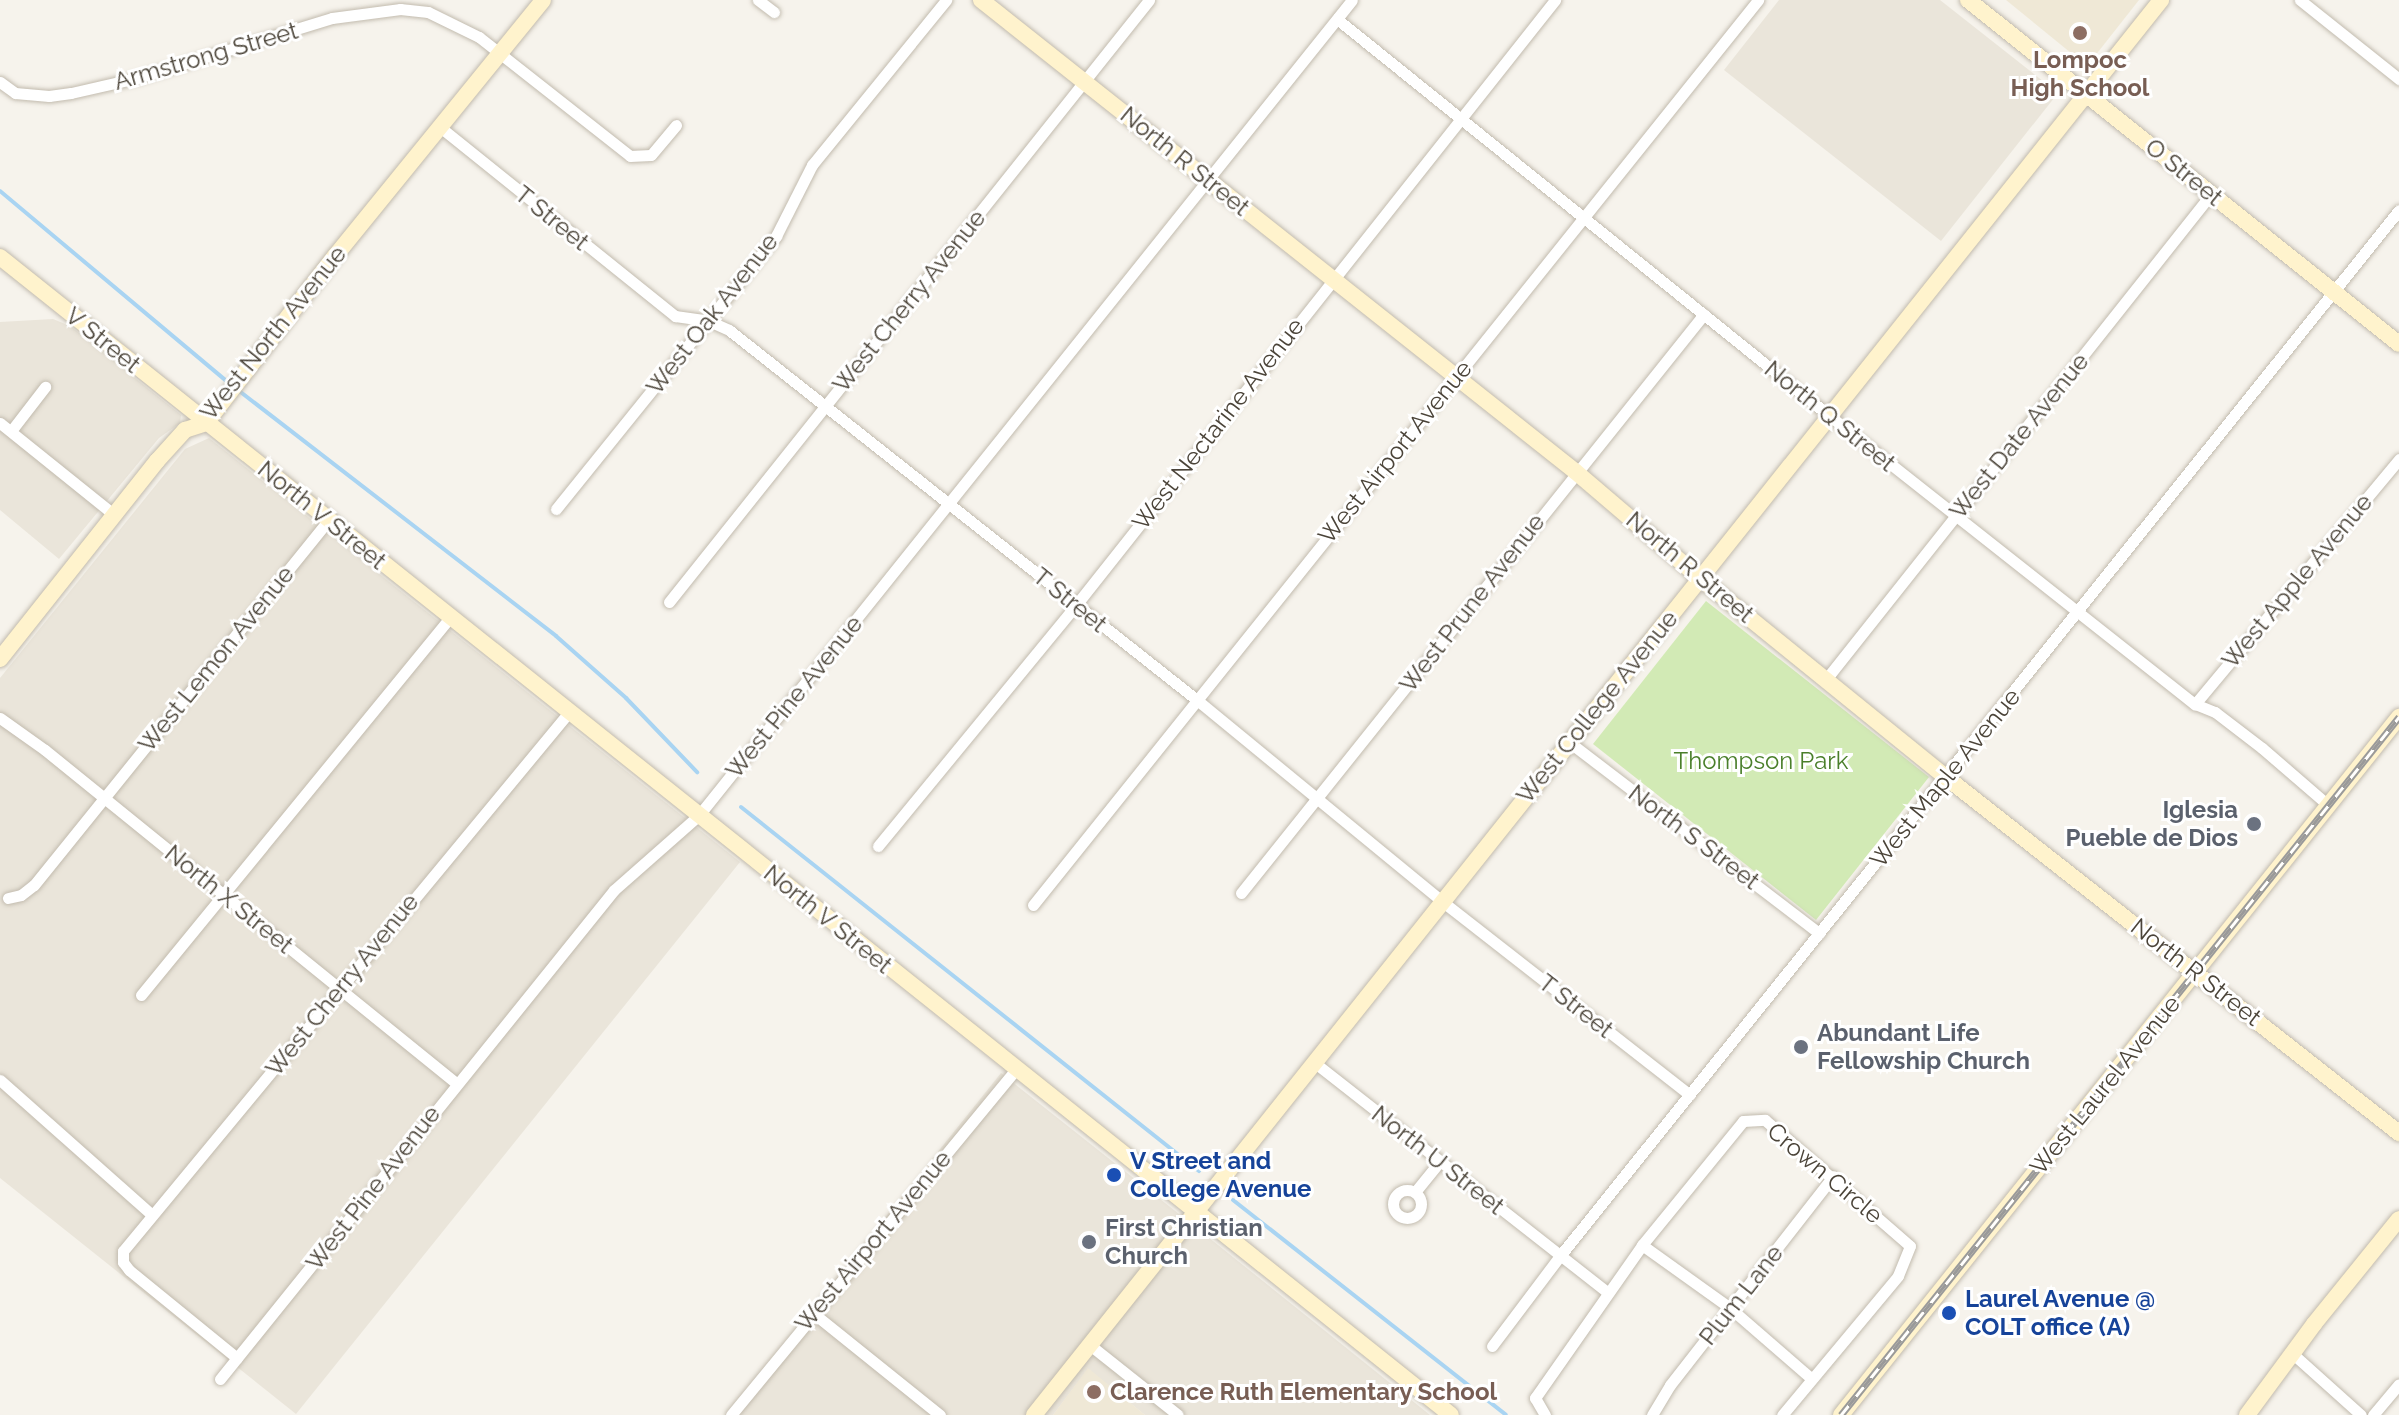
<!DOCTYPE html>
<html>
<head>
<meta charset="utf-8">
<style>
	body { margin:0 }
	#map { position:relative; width:2399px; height:1415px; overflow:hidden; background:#f6f3ec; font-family:Raleway,sans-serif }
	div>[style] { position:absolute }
	.residential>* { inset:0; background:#eae5da }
	.education>* { inset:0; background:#efe8d6 }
	.green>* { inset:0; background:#d2eab5 }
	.stream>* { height:4px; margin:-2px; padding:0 2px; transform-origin:2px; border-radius:2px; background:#a9d4f2 }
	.roads { filter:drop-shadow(0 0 2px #c2bbae) drop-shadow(0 0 2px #c2bbae) }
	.street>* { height:11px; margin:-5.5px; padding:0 5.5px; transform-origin:5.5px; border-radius:5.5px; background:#fff }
	.street>.ring { margin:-5.5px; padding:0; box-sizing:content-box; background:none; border:11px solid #fff; border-radius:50% }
	.secondary>* { height:16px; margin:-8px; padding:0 8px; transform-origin:8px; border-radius:8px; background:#fff3cd }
	.rail>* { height:7px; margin-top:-3.5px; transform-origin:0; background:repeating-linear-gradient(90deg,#fff 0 12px,#9a9a9a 0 24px); box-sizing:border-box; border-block:2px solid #9a9a9a }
	.dots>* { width:22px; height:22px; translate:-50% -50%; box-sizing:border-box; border:4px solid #fff; border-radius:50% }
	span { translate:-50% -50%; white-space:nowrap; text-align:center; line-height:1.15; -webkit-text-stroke:6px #fff; paint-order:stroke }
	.street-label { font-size:24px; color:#4b4439 }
	.education-label { font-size:24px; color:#785e54; font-weight:700 }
	.left { translate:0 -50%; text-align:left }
	.park-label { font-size:24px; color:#4a7f2a }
	.worship-label { font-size:24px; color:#5b616d; font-weight:700 }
	.right { translate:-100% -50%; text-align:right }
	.transit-label { font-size:24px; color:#164399; font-weight:700 }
</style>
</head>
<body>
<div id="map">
	<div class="residential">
		<i style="clip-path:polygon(1779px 0,1940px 0,2058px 93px,1941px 241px,1724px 70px)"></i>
		<i style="clip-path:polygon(53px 319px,70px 326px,181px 415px,180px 423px,159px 438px,59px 559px,0 510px,0 322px)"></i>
		<i style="clip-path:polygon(209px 438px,740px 862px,296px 1414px,0 1178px,0 678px,185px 449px)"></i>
		<i style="clip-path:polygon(1001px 1073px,1208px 1237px,1430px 1415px,1145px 1415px,1088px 1369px,1053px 1415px,727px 1415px)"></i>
	</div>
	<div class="education">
		<i style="clip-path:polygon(2006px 0,2139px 0,2087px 66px)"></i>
		<i style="clip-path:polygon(1088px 1368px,1145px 1415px,1053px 1415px)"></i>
	</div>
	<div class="green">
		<i style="clip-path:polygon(1706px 601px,1929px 777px,1816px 920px,1593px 744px)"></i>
	</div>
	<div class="stream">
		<i style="left:0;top:191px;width:302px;rotate:40deg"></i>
		<i style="left:238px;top:390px;width:402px;rotate:37.7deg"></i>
		<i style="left:556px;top:636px;width:94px;rotate:41.5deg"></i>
		<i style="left:626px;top:698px;width:103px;rotate:46.2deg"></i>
		<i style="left:741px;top:807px;width:585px;rotate:38.48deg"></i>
		<i style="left:1233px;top:1200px;width:347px;rotate:38.2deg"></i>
	</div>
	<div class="roads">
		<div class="street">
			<i style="left:758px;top:0;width:20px;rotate:37deg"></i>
			<i style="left:2300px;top:0;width:127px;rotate:38.6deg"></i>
			<i style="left:1337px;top:19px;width:634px;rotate:38.86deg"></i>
			<i style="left:1831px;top:417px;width:464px;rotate:38.3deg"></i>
			<i style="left:2195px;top:704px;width:22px;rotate:22deg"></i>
			<i style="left:2215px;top:712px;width:59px;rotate:37.5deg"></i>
			<i style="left:2262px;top:748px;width:87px;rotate:40.8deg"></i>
			<i style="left:0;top:82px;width:19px;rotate:36deg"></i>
			<i style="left:15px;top:93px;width:34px;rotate:5deg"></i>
			<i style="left:49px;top:96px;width:22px;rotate:-8deg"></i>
			<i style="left:71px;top:93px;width:68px;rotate:-12.8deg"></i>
			<i style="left:137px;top:78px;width:204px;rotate:-17.1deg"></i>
			<i style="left:332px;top:18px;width:69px;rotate:-7.5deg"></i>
			<i style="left:400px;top:9px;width:28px;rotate:6deg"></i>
			<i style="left:428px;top:12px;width:57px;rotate:26.1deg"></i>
			<i style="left:479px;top:37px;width:192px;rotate:38.2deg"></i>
			<i style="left:630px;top:156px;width:21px;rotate:-3deg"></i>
			<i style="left:651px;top:155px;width:39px;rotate:-50deg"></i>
			<i style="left:440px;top:127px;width:302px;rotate:38.8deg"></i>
			<i style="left:675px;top:316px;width:34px;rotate:8deg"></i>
			<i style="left:709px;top:321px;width:22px;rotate:24deg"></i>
			<i style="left:729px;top:330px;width:597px;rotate:38.33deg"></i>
			<i style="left:1197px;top:700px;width:318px;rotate:39.4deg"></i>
			<i style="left:1443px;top:902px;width:313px;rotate:38deg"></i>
			<i style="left:0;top:423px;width:145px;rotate:38.8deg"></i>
			<i style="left:11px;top:431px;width:56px;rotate:-52.3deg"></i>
			<i style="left:556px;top:509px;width:351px;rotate:-51.1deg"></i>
			<i style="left:776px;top:236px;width:80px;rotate:-63.1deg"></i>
			<i style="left:812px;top:165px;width:213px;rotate:-50.9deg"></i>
			<i style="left:669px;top:602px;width:770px;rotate:-51.43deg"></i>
			<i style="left:1827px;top:678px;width:618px;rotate:-51.57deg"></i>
			<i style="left:2195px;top:704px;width:319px;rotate:-50.2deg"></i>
			<i style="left:0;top:718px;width:55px;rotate:35.4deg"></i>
			<i style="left:45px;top:750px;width:529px;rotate:39.02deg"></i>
			<i style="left:1569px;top:742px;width:315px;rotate:37.4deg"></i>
			<i style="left:878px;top:846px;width:312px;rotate:-50.6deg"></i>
			<i style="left:1076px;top:605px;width:772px;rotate:-51.63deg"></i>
			<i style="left:1241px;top:893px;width:741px;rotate:-51.35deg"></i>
			<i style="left:8px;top:898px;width:13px;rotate:-13deg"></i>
			<i style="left:21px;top:895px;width:16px;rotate:-38deg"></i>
			<i style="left:34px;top:885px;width:469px;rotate:-51.1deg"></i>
			<i style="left:1033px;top:905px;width:1160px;rotate:-51.3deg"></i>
			<i style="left:141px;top:995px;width:488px;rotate:-50.7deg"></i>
			<i style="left:1315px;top:1063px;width:372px;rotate:38.1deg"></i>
			<i style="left:0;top:1080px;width:203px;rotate:41.6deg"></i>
			<i class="ring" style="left:1393px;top:1190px;width:17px;height:17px"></i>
			<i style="left:1415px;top:1192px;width:40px;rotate:-51deg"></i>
			<i style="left:1642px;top:1245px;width:108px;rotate:35.6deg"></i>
			<i style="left:1730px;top:1308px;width:108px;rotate:40.9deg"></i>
			<i style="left:813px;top:1313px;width:163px;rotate:38.8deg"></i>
			<i style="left:1090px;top:1345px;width:112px;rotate:38.5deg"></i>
			<i style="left:1492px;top:1346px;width:111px;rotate:-53deg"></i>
			<i style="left:1559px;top:1257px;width:1342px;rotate:-51.26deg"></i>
			<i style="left:2293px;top:1354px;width:91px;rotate:41.9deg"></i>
			<i style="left:237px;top:1358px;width:139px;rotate:-140.8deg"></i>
			<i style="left:129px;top:1270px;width:10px;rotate:-127deg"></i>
			<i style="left:123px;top:1262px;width:11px;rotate:-90deg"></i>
			<i style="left:123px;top:1251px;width:700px;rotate:-50.39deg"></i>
			<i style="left:220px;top:1379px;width:628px;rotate:-51.14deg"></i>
			<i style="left:614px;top:890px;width:113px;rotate:-41.4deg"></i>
			<i style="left:699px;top:815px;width:1044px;rotate:-51.3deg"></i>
			<i style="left:731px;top:1415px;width:448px;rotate:-50.5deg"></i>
			<i style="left:1545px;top:1415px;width:20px;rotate:-120deg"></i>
			<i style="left:1535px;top:1398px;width:187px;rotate:-55deg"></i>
			<i style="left:1642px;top:1245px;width:160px;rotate:-50.8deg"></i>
			<i style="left:1743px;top:1121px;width:22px;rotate:-3deg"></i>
			<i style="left:1765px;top:1120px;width:192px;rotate:41deg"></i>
			<i style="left:1910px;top:1246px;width:32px;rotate:112deg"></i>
			<i style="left:1898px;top:1276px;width:181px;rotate:129.8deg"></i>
			<i style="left:1652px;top:1415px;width:35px;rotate:-59deg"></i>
			<i style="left:1670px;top:1385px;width:265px;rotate:-52deg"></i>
			<i style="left:2373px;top:1415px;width:40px;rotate:-50deg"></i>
		</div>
		<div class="secondary">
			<i style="left:981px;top:0;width:759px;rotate:38.42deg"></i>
			<i style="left:1576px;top:472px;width:163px;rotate:40.5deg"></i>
			<i style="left:1700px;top:578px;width:318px;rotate:39deg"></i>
			<i style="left:1947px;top:778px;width:575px;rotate:38.15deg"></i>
			<i style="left:1968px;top:0;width:551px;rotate:38.59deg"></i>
			<i style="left:0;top:257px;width:1856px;rotate:38.59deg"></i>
			<i style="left:0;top:659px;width:253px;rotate:-51.6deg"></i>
			<i style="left:157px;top:461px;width:42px;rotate:-47.9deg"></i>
			<i style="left:185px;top:430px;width:22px;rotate:-18deg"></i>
			<i style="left:206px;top:423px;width:212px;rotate:-52.3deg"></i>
			<i style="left:336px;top:255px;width:328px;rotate:-50.9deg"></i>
			<i style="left:1034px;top:1415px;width:1809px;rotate:-51.46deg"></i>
			<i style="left:1841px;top:1415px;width:894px;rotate:-51.36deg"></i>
			<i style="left:2247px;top:1415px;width:113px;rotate:-53.6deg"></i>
			<i style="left:2314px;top:1324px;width:135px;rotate:-51deg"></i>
		</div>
	</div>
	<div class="rail">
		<i style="left:1841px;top:1415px;width:894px;rotate:-51.36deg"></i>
	</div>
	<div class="dots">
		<i style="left:2080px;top:33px;background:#8d6e63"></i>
		<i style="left:2254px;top:824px;background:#6b7280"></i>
		<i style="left:1801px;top:1047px;background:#6b7280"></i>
		<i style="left:1114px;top:1175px;background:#1a4fb4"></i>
		<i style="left:1089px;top:1242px;background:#6b7280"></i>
		<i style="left:1949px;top:1313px;background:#1a4fb4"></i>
		<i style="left:1094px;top:1392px;background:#8d6e63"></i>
	</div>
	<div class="street-label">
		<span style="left:206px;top:56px;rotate:-16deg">Armstrong Street</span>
		<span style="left:1185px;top:161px;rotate:39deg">North R Street</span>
		<span style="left:2184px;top:172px;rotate:39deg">O Street</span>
		<span style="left:552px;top:218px;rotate:39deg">T Street</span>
		<span style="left:909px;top:301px;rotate:-51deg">West Cherry Avenue</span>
		<span style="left:712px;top:314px;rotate:-52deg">West Oak Avenue</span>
		<span style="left:273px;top:333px;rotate:-51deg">West North Avenue</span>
		<span style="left:103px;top:340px;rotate:39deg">V Street</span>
		<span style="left:1830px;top:416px;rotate:39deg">North Q Street</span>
		<span style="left:1218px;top:424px;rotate:-52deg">West Nectarine Avenue</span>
		<span style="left:2019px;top:436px;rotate:-51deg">West Date Avenue</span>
		<span style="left:1395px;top:452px;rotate:-51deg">West Airport Avenue</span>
		<span style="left:322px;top:515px;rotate:39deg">North V Street</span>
		<span style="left:1690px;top:567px;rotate:40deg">North R Street</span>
		<span style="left:2297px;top:581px;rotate:-50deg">West Apple Avenue</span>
		<span style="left:1070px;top:600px;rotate:39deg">T Street</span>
		<span style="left:1472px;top:603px;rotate:-52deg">West Prune Avenue</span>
		<span style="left:216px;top:659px;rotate:-51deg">West Lemon Avenue</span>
		<span style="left:794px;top:697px;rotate:-51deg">West Pine Avenue</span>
		<span style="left:1597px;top:707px;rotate:-51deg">West College Avenue</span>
		<span style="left:1945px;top:778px;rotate:-51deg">West Maple Avenue</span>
		<span style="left:1694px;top:837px;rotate:37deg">North S Street</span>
		<span style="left:229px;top:899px;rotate:39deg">North X Street</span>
		<span style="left:828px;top:919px;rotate:39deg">North V Street</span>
		<span style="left:2196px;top:972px;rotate:38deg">North R Street</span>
		<span style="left:342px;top:985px;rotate:-51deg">West Cherry Avenue</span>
		<span style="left:1576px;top:1006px;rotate:38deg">T Street</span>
		<span style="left:2105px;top:1085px;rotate:-51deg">West Laurel Avenue</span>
		<span style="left:1438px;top:1160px;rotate:38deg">North U Street</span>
		<span style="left:1825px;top:1173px;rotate:40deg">Crown Circle</span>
		<span style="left:373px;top:1188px;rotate:-52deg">West Pine Avenue</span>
		<span style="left:873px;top:1241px;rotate:-50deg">West Airport Avenue</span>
		<span style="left:1741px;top:1295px;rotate:-52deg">Plum Lane</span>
	</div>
	<div class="education-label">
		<span style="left:2080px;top:74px">Lompoc<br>High School</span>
		<span class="left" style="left:1110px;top:1392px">Clarence Ruth Elementary School</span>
	</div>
	<div class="park-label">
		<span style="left:1761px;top:761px">Thompson Park</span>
	</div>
	<div class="worship-label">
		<span class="right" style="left:2238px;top:824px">Iglesia<br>Pueble de Dios</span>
		<span class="left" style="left:1817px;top:1047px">Abundant Life<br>Fellowship Church</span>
		<span class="left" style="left:1105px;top:1242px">First Christian<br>Church</span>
	</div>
	<div class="transit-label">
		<span class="left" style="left:1130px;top:1175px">V Street and<br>College Avenue</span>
		<span class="left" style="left:1965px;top:1313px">Laurel Avenue @<br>COLT office (A)</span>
	</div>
</div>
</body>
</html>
